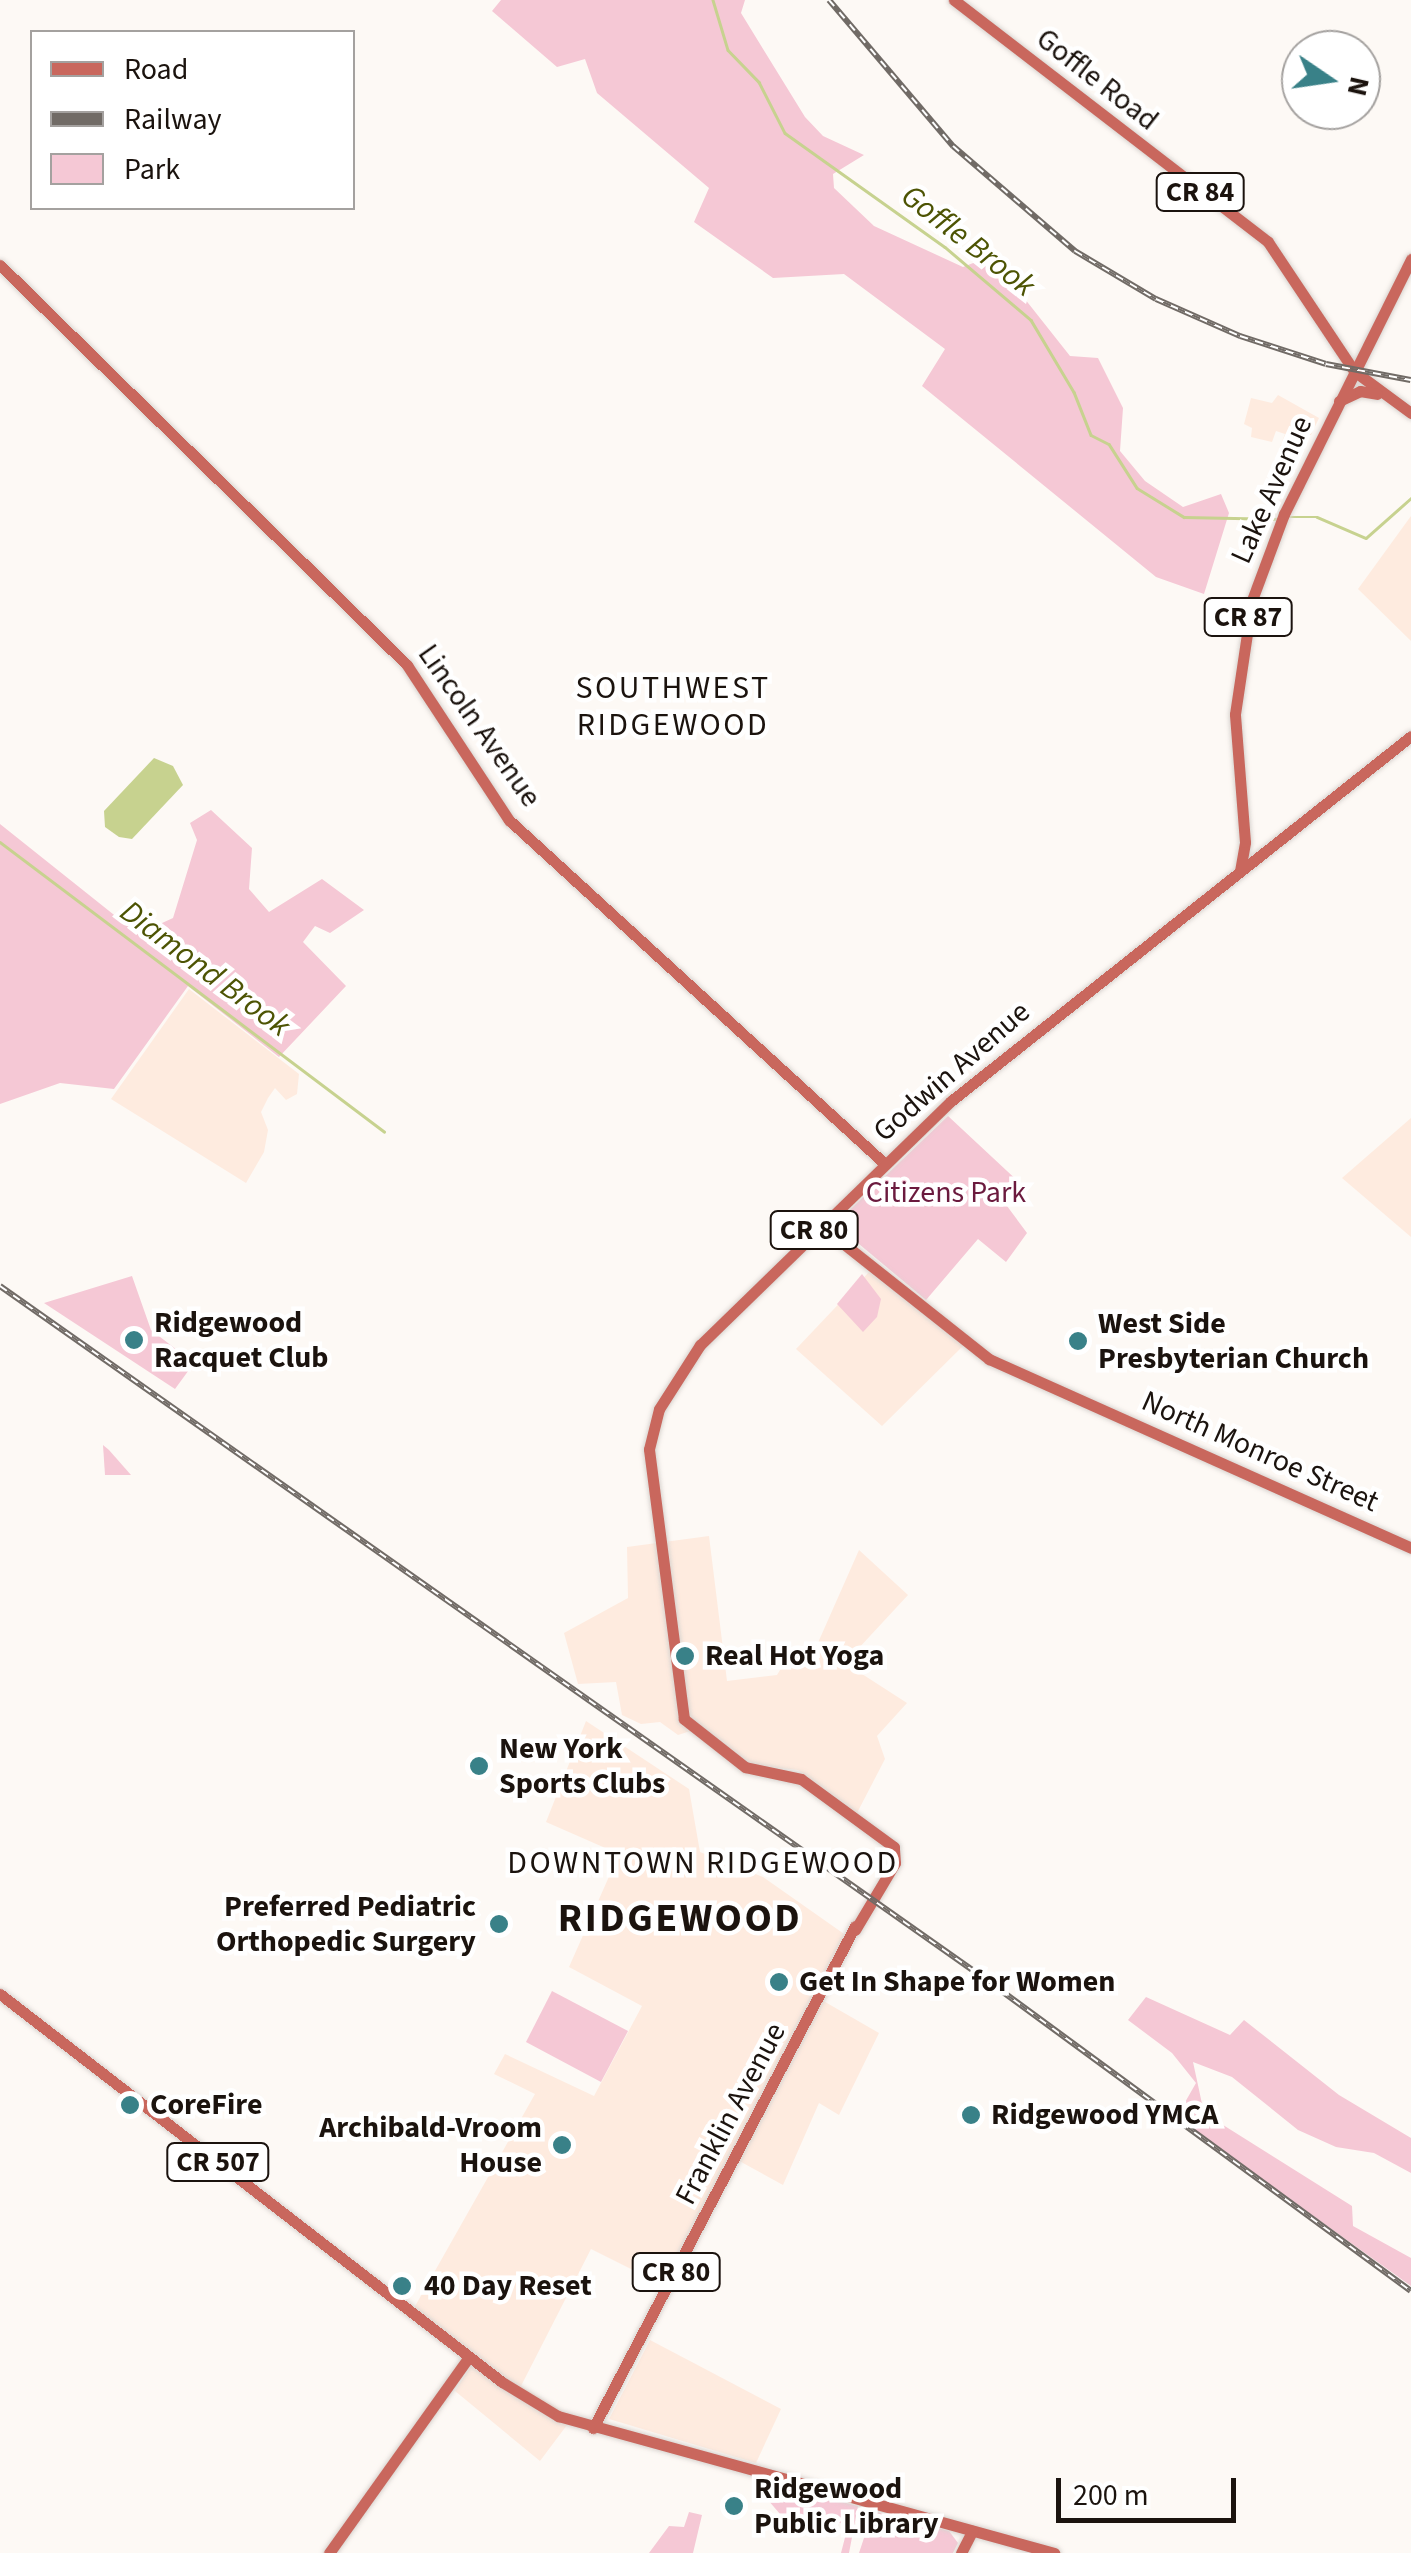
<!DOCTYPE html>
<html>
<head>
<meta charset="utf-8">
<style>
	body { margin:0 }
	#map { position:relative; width:1411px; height:2553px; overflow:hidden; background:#fdf9f5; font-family:"Source Sans 3",sans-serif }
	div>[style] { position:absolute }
	.built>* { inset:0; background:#feebdf }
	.green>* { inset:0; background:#f5c8d5 }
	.water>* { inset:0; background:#c7d28f }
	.stream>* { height:2.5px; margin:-1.25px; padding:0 1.25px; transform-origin:1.25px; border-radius:1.25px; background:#c7d28f }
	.roads { filter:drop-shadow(0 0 2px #d9d4d0) drop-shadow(0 0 2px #d9d4d0) }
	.major>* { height:11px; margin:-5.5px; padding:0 5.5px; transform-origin:5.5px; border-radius:5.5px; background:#c9675d }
	.rail>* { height:6px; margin-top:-3px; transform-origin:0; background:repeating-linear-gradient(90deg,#fff 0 8px,#716b66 0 16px); box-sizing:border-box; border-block:2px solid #716b66 }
	.dots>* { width:28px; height:28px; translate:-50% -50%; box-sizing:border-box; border:5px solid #fff; border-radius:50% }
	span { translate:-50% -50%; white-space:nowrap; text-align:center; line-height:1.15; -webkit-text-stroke:9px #fff; paint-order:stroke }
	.shield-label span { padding:2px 8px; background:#fff; border:2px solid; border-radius:8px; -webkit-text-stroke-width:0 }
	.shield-label { font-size:28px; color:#1b130e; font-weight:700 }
	.street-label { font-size:30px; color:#1b130e }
	.park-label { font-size:30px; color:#6b1a3e }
	.poi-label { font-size:30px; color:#1b130e; font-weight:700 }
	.left { translate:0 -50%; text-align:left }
	.right { translate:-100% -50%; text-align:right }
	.water-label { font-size:32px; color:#4d5404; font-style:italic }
	.neighbourhood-label { font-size:32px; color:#1b130e; letter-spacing:2.5px }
	.district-label { font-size:40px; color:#1b130e; font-weight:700; letter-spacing:2.5px }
	.legend { position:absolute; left:30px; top:30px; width:325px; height:180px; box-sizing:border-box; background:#fff; border:2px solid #a4a19f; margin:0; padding:12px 18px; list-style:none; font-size:30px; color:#1b130e }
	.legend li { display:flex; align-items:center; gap:20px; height:50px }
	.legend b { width:50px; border:2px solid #a4a19f }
	.north { position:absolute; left:1281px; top:30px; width:100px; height:100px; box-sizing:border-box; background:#fff; border:2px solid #a4a19f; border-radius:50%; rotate:103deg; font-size:28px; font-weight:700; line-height:40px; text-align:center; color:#1b130e }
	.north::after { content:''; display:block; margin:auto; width:35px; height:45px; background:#398188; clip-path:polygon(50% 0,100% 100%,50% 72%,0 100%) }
	.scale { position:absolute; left:1056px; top:2478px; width:180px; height:45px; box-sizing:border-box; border:5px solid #1b130e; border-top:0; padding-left:12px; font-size:30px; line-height:35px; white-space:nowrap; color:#1b130e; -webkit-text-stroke:8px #fff; paint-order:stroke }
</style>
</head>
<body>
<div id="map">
	<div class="built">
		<i style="clip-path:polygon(1278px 395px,1319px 418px,1298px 462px,1278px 452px,1285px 434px,1276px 431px,1272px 442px,1251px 437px,1252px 428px,1244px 424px,1251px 398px,1272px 403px)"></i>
		<i style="clip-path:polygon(1411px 516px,1411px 641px,1358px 589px)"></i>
		<i style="clip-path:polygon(189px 989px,299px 1074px,297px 1094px,286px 1100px,275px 1088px,268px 1098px,261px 1112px,268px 1130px,264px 1152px,246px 1183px,111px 1099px)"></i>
		<i style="clip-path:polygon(1411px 1118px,1411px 1237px,1342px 1178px)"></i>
		<i style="clip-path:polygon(869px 1272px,964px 1345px,882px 1426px,796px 1349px)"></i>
		<i style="clip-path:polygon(709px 1536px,727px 1681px,777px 1675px,786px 1660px,813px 1654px,859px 1550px,908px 1595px,845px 1663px,907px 1703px,877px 1736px,885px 1759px,857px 1813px,798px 1770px,753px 1765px,700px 1728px,678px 1735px,660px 1722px,641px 1724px,622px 1715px,616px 1682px,578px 1684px,564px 1633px,628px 1598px,627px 1547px)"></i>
		<i style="clip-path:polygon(586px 1721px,689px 1789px,700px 1852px,763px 1877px,847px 1936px,813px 1995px,879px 2033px,839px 2115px,819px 2103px,783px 2185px,732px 2157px,663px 2285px,591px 2249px,521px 2386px,573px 2417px,540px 2461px,455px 2391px,475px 2360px,414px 2308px,535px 2094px,494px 2074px,505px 2054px,594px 2096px,642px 2006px,569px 1967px,619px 1854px,546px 1822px)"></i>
		<i style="clip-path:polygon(650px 2340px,781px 2409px,756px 2463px,609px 2419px)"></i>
	</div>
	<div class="green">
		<i style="clip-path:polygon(501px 0,745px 0,741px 13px,805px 117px,823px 136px,864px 155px,833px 174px,834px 188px,874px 226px,963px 267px,991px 256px,1070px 356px,1098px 358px,1123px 408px,1120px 451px,1145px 481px,1183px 507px,1221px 494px,1229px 513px,1204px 594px,1156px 577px,922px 386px,945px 349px,844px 274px,773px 278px,694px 222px,709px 188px,597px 93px,585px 59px,557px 67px,492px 11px)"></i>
		<i style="clip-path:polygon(211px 810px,252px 848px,249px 889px,269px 912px,322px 879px,364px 910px,330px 933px,315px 926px,303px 942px,346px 986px,279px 1057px,188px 986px,114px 1089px,60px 1083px,0 1104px,0 824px,138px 934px,173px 918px,197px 840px,190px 823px)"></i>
		<i style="clip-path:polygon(948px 1116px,1020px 1183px,1004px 1202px,1027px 1233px,1006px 1262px,978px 1239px,926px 1300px,835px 1224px)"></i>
		<i style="clip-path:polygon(862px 1274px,881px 1299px,877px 1317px,863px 1332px,837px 1304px)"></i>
		<i style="clip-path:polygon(132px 1276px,151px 1330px,194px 1363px,175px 1389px,44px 1303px)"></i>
		<i style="clip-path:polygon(103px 1445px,109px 1450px,131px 1475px,105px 1475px)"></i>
		<i style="clip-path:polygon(552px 1991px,628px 2031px,601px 2082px,526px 2042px)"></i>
		<i style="clip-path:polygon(1146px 1997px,1230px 2035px,1244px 2020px,1339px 2095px,1411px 2138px,1411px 2173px,1374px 2153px,1336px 2147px,1298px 2130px,1232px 2077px,1193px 2062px,1204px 2113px,1352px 2206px,1353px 2226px,1411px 2258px,1411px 2286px,1185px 2124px,1180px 2111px,1196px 2083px,1172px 2053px,1128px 2020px)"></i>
		<i style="clip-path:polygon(768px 2483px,858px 2506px,849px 2553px,841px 2553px,848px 2526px,819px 2515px,813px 2521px,796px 2516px,795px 2507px,791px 2516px,780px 2514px,768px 2500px)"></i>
		<i style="clip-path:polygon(873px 2511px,949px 2531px,958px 2543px,953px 2553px,859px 2553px)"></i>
		<i style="clip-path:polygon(689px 2512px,702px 2515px,693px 2553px,649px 2553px,669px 2526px,684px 2527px)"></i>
	</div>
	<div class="water">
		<i style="clip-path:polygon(154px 758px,173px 766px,183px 785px,132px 839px,119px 837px,105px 827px,104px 811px)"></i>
	</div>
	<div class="stream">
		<i style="left:713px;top:0;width:52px;rotate:73.3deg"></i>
		<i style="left:728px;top:50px;width:45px;rotate:45.9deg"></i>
		<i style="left:759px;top:82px;width:57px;rotate:63deg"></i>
		<i style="left:785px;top:133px;width:196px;rotate:35.5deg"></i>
		<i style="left:945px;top:247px;width:113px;rotate:40.3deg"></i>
		<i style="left:1031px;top:320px;width:84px;rotate:59.2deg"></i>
		<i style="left:1074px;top:392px;width:46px;rotate:68.4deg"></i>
		<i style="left:1091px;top:435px;width:20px;rotate:27deg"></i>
		<i style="left:1109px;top:444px;width:52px;rotate:57.5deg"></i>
		<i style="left:1137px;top:488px;width:55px;rotate:31.7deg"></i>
		<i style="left:1184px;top:517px;width:93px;rotate:1.2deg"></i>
		<i style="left:1290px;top:517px;width:27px"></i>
		<i style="left:1317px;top:517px;width:53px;rotate:23.2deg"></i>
		<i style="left:1366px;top:538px;width:60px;rotate:-41.6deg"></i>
		<i style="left:0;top:842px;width:481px;rotate:37deg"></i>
	</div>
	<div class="roads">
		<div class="major">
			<i style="left:954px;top:0;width:396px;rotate:37.6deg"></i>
			<i style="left:1268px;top:242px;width:155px;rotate:56.3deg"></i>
			<i style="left:1354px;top:371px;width:71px;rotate:36.4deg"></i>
			<i style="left:0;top:265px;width:571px;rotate:44.5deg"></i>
			<i style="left:407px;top:665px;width:186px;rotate:56.7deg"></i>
			<i style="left:509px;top:820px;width:508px;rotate:42.45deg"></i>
			<i style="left:1339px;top:401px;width:23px;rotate:-25deg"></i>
			<i style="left:1360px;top:391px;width:17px;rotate:10deg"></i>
			<i style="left:1240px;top:871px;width:29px;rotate:-80deg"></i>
			<i style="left:1245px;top:842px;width:128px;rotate:-94.5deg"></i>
			<i style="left:1235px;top:714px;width:115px;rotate:-81.5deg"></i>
			<i style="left:1252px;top:600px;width:92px;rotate:-69.6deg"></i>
			<i style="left:1284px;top:514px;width:285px;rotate:-63.5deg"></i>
			<i style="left:820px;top:1225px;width:216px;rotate:38.4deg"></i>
			<i style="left:989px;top:1359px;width:462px;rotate:24.1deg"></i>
			<i style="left:855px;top:1930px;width:78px;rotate:-59.2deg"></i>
			<i style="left:895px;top:1863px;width:16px;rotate:-94deg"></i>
			<i style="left:894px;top:1847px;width:115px;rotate:-143.8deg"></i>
			<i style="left:801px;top:1779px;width:57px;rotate:-167.9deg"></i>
			<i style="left:745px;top:1767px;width:78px;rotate:-141.8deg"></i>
			<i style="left:684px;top:1719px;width:272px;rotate:-97.4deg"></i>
			<i style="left:649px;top:1449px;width:41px;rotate:-76deg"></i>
			<i style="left:659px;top:1409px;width:76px;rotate:-57.4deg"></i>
			<i style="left:700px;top:1345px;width:350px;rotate:-44.2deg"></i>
			<i style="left:951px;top:1101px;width:587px;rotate:-38.43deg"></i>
			<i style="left:0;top:1994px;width:634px;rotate:37.7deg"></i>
			<i style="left:502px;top:2382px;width:66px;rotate:31.3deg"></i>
			<i style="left:558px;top:2416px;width:515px;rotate:15.44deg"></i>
			<i style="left:593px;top:2428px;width:566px;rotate:-62.44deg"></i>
			<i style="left:329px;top:2553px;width:241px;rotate:-54.5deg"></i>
			<i style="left:961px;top:2553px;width:25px;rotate:-63deg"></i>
		</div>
	</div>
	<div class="rail">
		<i style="left:829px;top:0;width:192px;rotate:49.7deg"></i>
		<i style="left:953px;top:146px;width:161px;rotate:40.7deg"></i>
		<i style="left:1075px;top:251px;width:94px;rotate:30.7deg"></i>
		<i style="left:1156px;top:299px;width:92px;rotate:23.8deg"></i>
		<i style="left:1240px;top:336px;width:90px;rotate:18deg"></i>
		<i style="left:1326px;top:364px;width:86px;rotate:10.7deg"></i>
		<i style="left:0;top:1286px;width:1208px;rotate:35.12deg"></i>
		<i style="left:988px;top:1981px;width:524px;rotate:36.24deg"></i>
	</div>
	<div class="dots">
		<i style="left:134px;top:1340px;background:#398188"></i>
		<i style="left:1078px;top:1341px;background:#398188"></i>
		<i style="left:685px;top:1656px;background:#398188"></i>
		<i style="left:479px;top:1766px;background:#398188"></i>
		<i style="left:499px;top:1924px;background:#398188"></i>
		<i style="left:779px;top:1982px;background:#398188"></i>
		<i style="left:130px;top:2105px;background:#398188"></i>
		<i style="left:971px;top:2115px;background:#398188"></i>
		<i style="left:562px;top:2145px;background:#398188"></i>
		<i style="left:402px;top:2286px;background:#398188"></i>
		<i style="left:734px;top:2506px;background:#398188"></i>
	</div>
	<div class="shield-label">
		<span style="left:1200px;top:192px">CR 84</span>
		<span style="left:1248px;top:617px">CR 87</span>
		<span style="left:814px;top:1230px">CR 80</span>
		<span style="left:218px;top:2162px">CR 507</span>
		<span style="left:676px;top:2272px">CR 80</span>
	</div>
	<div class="street-label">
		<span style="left:1097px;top:80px;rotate:38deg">Goffle Road</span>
		<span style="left:1272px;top:490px;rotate:-66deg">Lake Avenue</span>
		<span style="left:479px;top:726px;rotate:55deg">Lincoln Avenue</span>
		<span style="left:952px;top:1072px;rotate:-41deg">Godwin Avenue</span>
		<span style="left:1260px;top:1452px;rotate:24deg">North Monroe Street</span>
		<span style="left:731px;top:2114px;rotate:-62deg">Franklin Avenue</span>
	</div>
	<div class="park-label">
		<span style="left:946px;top:1193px">Citizens Park</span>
	</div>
	<div class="poi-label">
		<span class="left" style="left:154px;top:1340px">Ridgewood<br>Racquet Club</span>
		<span class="left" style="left:1098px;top:1341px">West Side<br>Presbyterian Church</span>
		<span class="left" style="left:705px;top:1656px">Real Hot Yoga</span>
		<span class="left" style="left:499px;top:1766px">New York<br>Sports Clubs</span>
		<span class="right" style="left:476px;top:1924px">Preferred Pediatric<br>Orthopedic Surgery</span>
		<span class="left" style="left:799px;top:1982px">Get In Shape for Women</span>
		<span class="left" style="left:150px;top:2105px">CoreFire</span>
		<span class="left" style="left:991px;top:2115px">Ridgewood YMCA</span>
		<span class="right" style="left:542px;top:2145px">Archibald-Vroom<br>House</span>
		<span class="left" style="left:424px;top:2286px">40 Day Reset</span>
		<span class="left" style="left:754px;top:2506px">Ridgewood<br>Public Library</span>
	</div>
	<div class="water-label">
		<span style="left:968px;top:241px;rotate:38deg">Goffle Brook</span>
		<span style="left:205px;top:969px;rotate:37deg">Diamond Brook</span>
	</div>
	<div class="neighbourhood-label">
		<span style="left:673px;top:707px">SOUTHWEST<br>RIDGEWOOD</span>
		<span style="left:703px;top:1863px">DOWNTOWN RIDGEWOOD</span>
	</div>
	<div class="district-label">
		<span style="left:680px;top:1919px">RIDGEWOOD</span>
	</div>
	<ul class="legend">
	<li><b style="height:12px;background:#c9675d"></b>Road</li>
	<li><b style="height:12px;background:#716b66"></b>Railway</li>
	<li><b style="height:28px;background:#f5c8d5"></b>Park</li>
	</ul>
	<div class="north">N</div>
	<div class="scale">200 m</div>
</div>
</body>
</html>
